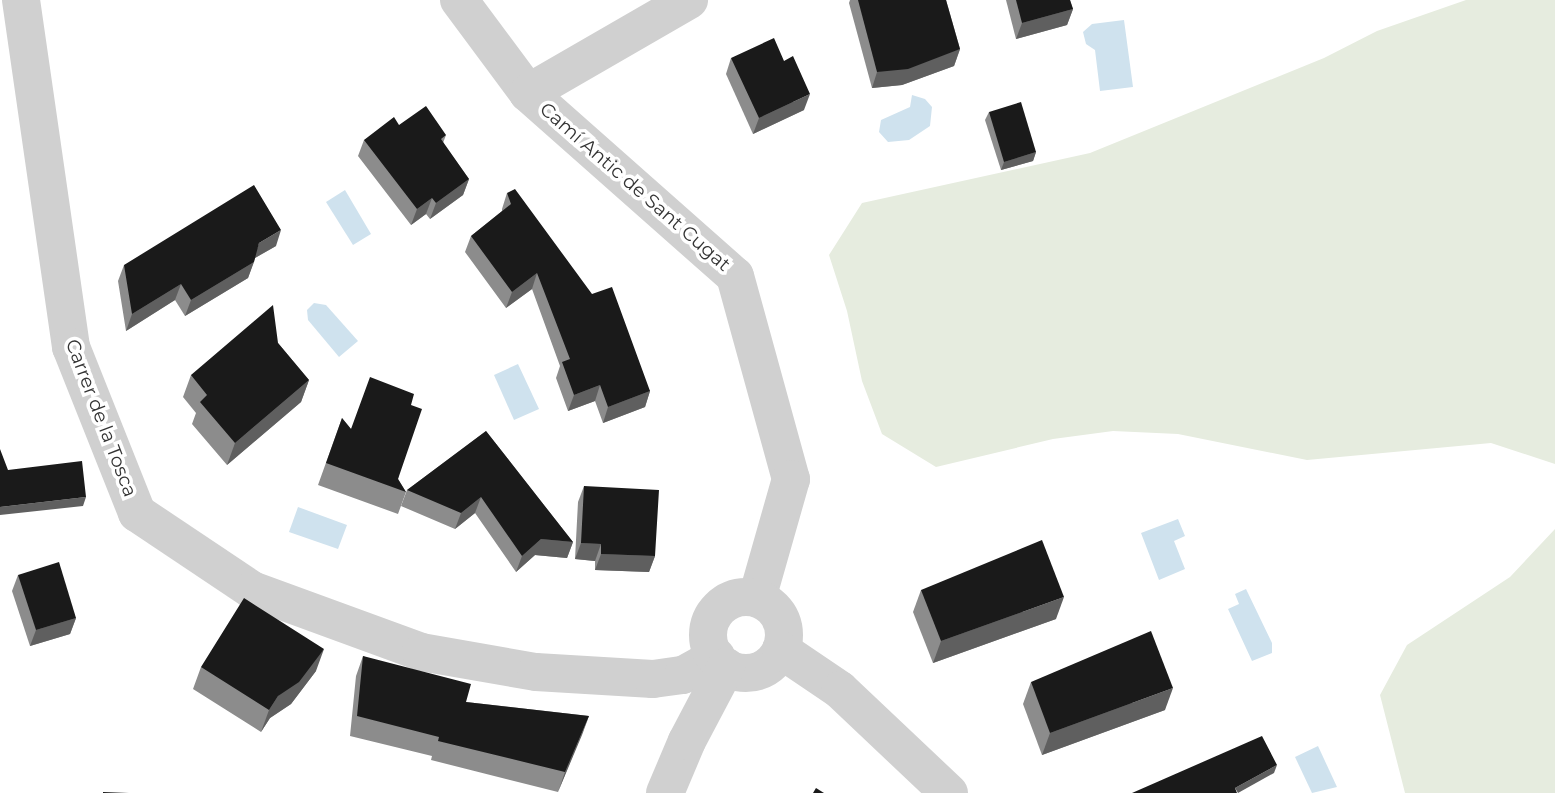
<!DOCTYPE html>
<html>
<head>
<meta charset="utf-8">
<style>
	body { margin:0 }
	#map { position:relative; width:1555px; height:793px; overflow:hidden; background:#fff; font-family:Montserrat,sans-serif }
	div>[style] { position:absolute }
	.green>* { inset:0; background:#e6ecdf }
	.water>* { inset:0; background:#cfe2ee }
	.minor>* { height:38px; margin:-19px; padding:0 19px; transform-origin:19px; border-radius:19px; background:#d0d0d0 }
	.minor>.ring { margin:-19px; padding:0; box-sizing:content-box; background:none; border:38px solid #d0d0d0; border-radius:50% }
	.wall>* { inset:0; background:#8c8c8c }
	.shaded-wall>* { inset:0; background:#5f5f5f }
	.building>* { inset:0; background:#1a1a1a }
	span { translate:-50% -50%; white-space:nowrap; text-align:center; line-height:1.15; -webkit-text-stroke:7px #fff; paint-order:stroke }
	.street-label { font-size:19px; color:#333 }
</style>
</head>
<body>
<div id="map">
	<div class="green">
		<i style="clip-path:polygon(1466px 0,1555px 0,1555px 464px,1491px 443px,1307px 460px,1178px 434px,1113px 431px,1053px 439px,936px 467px,882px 434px,862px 381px,847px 311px,829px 255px,862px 203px,1090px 153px,1324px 58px,1377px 31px)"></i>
		<i style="clip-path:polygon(1555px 529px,1555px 793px,1405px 793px,1380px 695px,1407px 645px,1510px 577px)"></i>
	</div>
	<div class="water">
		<i style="clip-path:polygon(1124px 20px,1133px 87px,1100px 91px,1095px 50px,1086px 44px,1083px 32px,1092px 24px)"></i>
		<i style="clip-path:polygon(912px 95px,925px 99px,932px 107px,930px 126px,909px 140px,888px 142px,879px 132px,881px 120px,910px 107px)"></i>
		<i style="clip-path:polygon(345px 190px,371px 234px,353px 245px,326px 202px)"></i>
		<i style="clip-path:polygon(314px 303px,326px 305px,358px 341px,339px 357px,308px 320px,307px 310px)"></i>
		<i style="clip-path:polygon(518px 364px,539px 409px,514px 420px,494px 375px)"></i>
		<i style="clip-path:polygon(298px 507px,347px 525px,338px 549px,289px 532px)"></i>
		<i style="clip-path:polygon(1178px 519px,1185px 536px,1174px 541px,1185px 569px,1159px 580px,1141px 533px)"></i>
		<i style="clip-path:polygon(1246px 589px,1272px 643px,1272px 653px,1252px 661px,1228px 609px,1239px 604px,1235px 594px)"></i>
		<i style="clip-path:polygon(1318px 746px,1337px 787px,1312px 793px,1295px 757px)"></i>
	</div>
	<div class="minor">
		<i style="left:21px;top:0;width:351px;rotate:81.8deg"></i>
		<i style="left:71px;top:347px;width:179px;rotate:68.3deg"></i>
		<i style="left:137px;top:513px;width:138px;rotate:33.8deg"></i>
		<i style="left:252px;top:590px;width:180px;rotate:20.1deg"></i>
		<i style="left:421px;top:652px;width:117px;rotate:9.9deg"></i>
		<i style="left:536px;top:672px;width:117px;rotate:3.4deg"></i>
		<i style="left:653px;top:679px;width:30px;rotate:-8deg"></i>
		<i style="left:683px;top:675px;width:38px;rotate:-29deg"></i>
		<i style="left:459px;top:0;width:116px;rotate:53.4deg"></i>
		<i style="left:528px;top:93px;width:276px;rotate:41.5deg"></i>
		<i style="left:735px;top:276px;width:211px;rotate:74.6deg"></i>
		<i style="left:791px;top:479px;width:124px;rotate:105.9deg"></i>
		<i style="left:528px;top:93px;width:186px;rotate:-30deg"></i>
		<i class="ring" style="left:708px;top:597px;width:38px;height:38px"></i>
		<i style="left:781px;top:650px;width:71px;rotate:34.1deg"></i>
		<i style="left:840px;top:690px;width:150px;rotate:43.4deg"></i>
		<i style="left:665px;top:793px;width:56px;rotate:-67.1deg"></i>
		<i style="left:687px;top:741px;width:84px;rotate:-62.2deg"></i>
	</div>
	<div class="wall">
		<i style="clip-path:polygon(850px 0,946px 0,960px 49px,954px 66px,902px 85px,872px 88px,849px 3px)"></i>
		<i style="clip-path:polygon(1006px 0,1070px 0,1073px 9px,1067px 25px,1016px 39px)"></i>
		<i style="clip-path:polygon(731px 58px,804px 110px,753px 134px,726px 74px)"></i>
		<i style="clip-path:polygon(989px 112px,1036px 152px,1033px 161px,1001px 170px,985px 120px)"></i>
		<i style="clip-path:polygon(399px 125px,446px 135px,443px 143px,469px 179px,463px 195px,430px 219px,426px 214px,411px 225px,358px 156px,364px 140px)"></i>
		<i style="clip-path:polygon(507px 193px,650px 391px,645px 407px,603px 423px,595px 401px,568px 411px,556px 378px,560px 366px,532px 289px,506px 308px,465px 252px,471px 236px,502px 211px,502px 209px)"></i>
		<i style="clip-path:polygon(276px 246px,255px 258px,248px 278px,185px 316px,175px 300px,126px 331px,118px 281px,124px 265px)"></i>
		<i style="clip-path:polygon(278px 343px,309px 380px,301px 402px,227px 465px,192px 424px,196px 413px,183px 397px,191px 375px)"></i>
		<i style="clip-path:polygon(411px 405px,398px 479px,406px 492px,398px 514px,318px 485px,342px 418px,351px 429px)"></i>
		<i style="clip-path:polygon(486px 431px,573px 542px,567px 558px,535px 555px,516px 572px,475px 513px,455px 529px,401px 506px,407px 490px)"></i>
		<i style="clip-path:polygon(584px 486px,655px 556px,649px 572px,595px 570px,595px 561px,575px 559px,578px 502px)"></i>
		<i style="clip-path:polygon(18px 575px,76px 618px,70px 634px,30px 646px,12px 591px)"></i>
		<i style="clip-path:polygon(921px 590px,1056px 619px,933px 663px,913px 612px)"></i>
		<i style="clip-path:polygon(363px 656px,466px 702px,589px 716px,558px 792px,431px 760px,432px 756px,350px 736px,356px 676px)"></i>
		<i style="clip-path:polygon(201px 667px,316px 671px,291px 704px,270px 718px,261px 732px,193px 689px)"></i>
		<i style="clip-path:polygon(1031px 682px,1165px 710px,1042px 755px,1023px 704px)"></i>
	</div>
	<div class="shaded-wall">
		<i style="clip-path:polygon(1073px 9px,1067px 25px,1016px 39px,1022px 23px)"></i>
		<i style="clip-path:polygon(960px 49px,954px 66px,902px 85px,872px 88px,877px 72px)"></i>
		<i style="clip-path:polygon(810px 94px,804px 110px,753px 134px,759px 118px)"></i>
		<i style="clip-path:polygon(1036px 152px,1033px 161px,1001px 170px,1004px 162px)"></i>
		<i style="clip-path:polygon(469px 179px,463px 195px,430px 219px,436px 203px)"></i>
		<i style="clip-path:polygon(432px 198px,426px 214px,411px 225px,417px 209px)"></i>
		<i style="clip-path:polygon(281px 230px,276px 246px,253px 259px,259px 243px)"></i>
		<i style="clip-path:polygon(254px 262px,248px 278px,185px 316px,191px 300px)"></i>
		<i style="clip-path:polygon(537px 273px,532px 289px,506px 308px,512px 292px)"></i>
		<i style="clip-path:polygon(181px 284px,175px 300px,126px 331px,132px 314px)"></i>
		<i style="clip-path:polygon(309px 380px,301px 402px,227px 465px,235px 443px)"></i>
		<i style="clip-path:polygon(600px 385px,595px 401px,568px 411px,574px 395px)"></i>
		<i style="clip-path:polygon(650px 391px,645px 407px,603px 423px,608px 407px)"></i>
		<i style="clip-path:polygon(86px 497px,83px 506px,0 515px,0 507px)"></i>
		<i style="clip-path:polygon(481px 497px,475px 513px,455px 529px,461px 513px)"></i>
		<i style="clip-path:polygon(541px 539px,573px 542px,567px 558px,535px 555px,516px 572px,522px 556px)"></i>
		<i style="clip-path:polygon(581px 543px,601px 544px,595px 561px,575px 559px)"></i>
		<i style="clip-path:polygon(601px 554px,655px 556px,649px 572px,595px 570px)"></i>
		<i style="clip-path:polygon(1064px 597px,1056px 619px,933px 663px,941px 641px)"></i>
		<i style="clip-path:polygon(76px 618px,70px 634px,30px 646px,36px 630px)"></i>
		<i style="clip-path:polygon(324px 649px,316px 671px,291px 704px,270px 718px,261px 732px,269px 710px,278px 696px)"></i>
		<i style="clip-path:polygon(1173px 688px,1165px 710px,1042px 755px,1050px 733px)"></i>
		<i style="clip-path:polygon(589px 716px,582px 735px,558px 792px,565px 772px)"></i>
		<i style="clip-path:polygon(1277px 765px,1274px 773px,1238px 793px,1235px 788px)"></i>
	</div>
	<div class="building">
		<i style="clip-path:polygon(858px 0,946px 0,960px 49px,908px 69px,877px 72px)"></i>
		<i style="clip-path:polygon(1016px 0,1070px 0,1073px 9px,1022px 23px)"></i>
		<i style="clip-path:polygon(774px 38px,784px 61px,793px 56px,810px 94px,759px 118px,731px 58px)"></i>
		<i style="clip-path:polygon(1021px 102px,1036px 152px,1004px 162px,989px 112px)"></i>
		<i style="clip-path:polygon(426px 106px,446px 135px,441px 139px,469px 179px,436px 203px,432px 198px,417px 209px,364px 140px,394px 117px,399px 125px)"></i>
		<i style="clip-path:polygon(254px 185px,281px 230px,259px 243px,254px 262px,191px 300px,181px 284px,132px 314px,124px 265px)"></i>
		<i style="clip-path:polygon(515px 189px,592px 294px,612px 287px,650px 391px,608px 407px,600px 385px,574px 395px,562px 362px,570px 359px,537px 273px,512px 292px,471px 236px,511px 204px,507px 193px)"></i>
		<i style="clip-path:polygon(273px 305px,278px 343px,309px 380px,235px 443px,200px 402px,207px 395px,191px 375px)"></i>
		<i style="clip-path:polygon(370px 377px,414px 394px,411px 405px,422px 409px,398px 479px,406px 492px,326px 463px,342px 418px,351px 429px)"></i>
		<i style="clip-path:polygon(486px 431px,573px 542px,541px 539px,522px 556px,481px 497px,461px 513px,407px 490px)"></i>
		<i style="clip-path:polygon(0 449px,8px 470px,82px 461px,86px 497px,0 507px)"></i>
		<i style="clip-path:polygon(584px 486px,659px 490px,655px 556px,601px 554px,601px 544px,581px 543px)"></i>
		<i style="clip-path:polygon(1042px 540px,1064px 597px,941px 641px,921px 590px)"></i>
		<i style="clip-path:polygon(59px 562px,76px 618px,36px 630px,18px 575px)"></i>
		<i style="clip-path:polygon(244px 598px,324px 649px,299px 682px,278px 696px,269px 710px,201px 667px)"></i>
		<i style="clip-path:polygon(1151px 631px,1173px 688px,1050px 733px,1031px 682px)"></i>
		<i style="clip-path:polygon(363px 656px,471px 684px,466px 702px,589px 716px,565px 772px,438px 741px,439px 737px,357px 716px)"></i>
		<i style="clip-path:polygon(1262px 736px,1277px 765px,1235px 788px,1237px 793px,1132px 793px)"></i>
		<i style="clip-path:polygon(816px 788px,824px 793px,813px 793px)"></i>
		<i style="clip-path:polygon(103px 792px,129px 793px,103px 793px)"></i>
	</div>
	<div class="street-label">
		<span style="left:635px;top:187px;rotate:41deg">Camí Antic de Sant Cugat</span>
		<span style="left:101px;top:418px;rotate:69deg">Carrer de la Tosca</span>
	</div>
</div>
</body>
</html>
